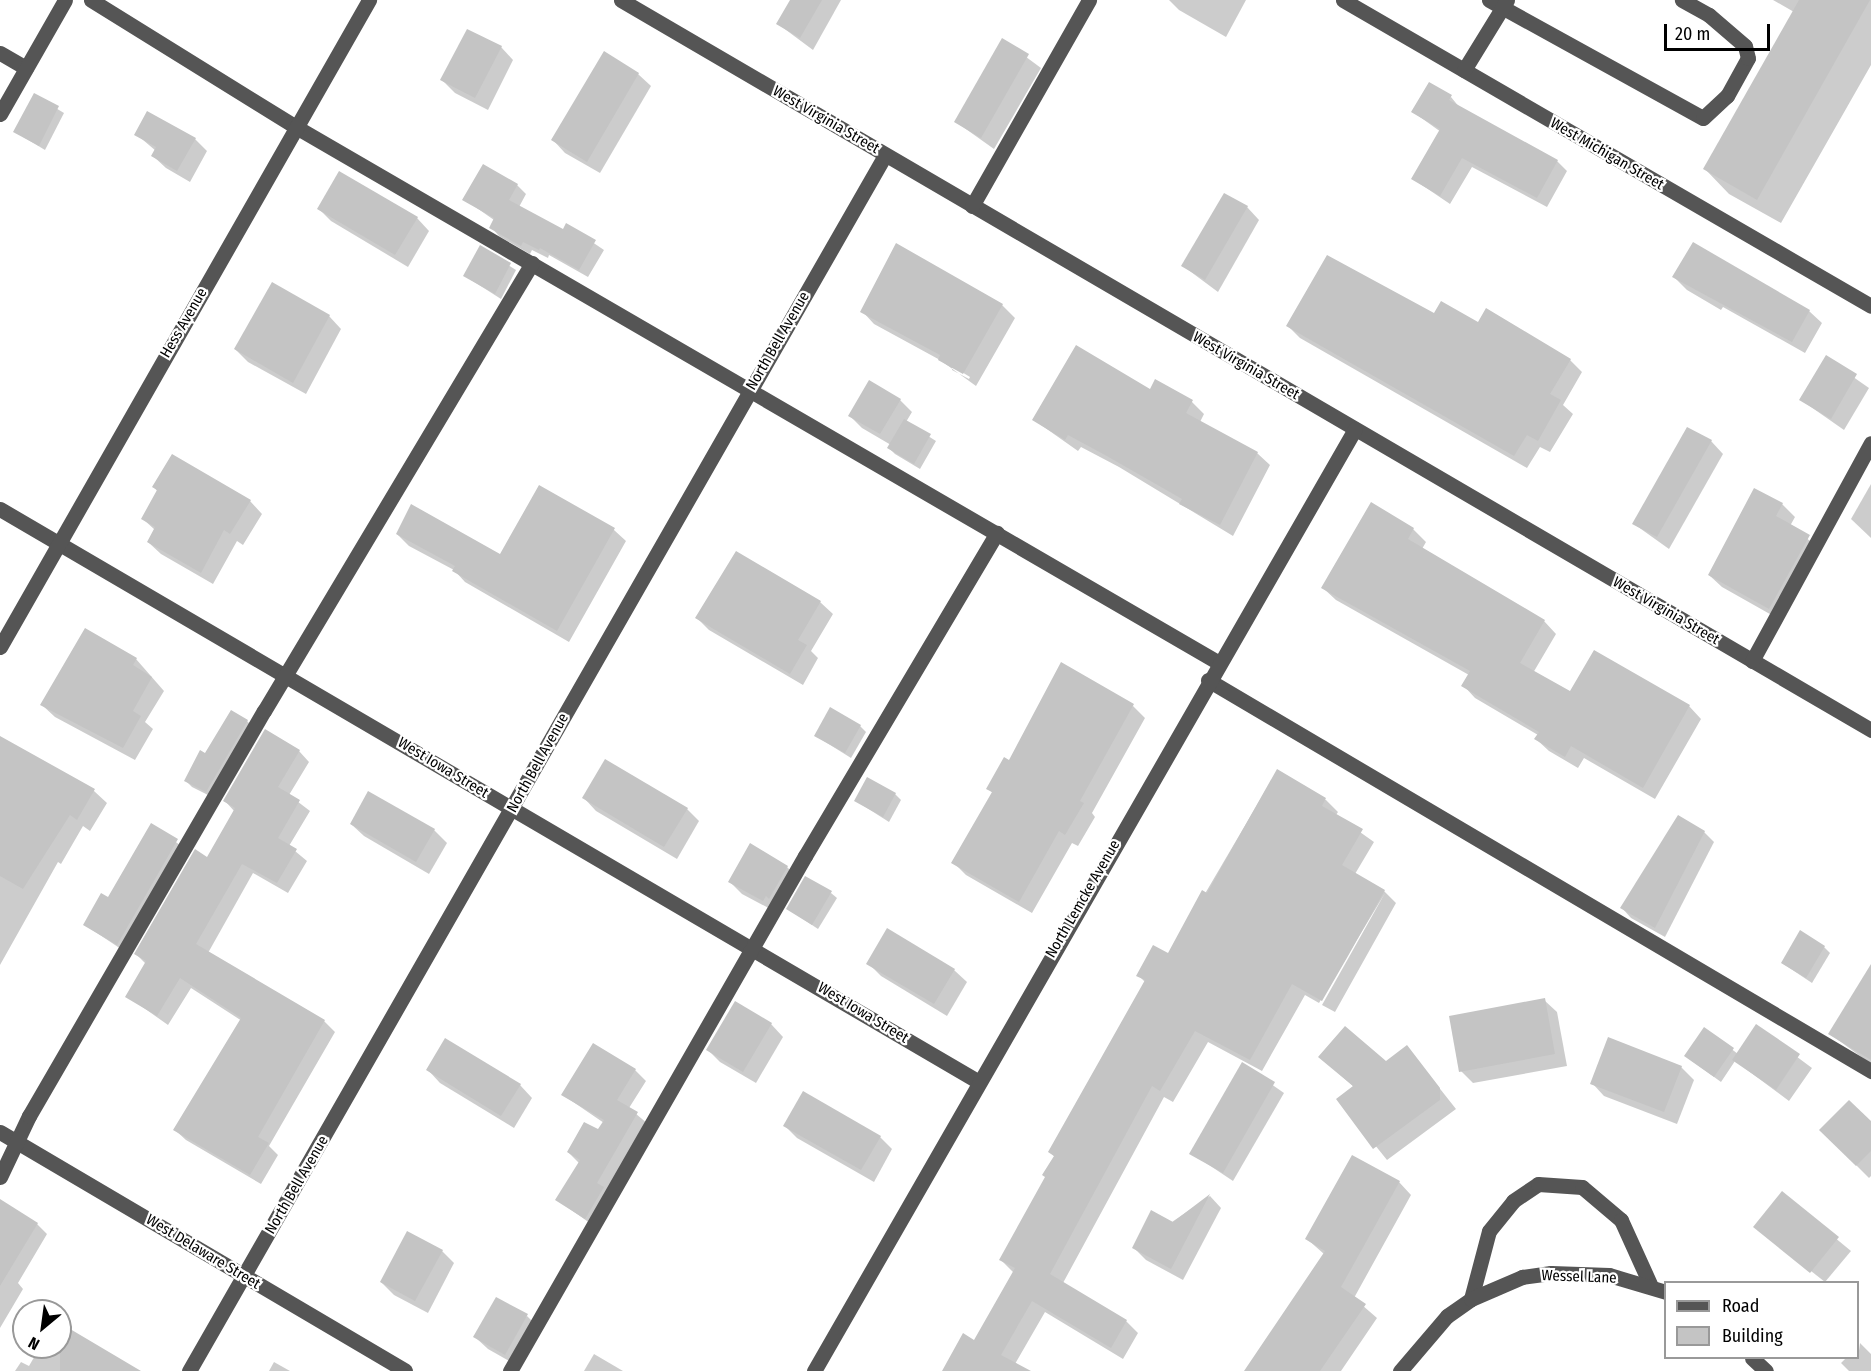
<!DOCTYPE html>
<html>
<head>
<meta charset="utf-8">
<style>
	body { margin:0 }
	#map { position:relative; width:1871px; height:1371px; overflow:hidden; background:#fff; font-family:"Fira Sans Condensed",sans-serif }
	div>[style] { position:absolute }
	.shadow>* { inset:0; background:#0003 }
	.building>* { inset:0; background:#c4c4c4 }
	.minor>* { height:15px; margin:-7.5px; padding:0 7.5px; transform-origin:7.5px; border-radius:7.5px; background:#555 }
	span { translate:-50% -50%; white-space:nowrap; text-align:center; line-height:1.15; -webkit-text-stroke:4.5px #fff; paint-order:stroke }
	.street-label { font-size:15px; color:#000 }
	.legend { position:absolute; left:1664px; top:1281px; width:195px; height:78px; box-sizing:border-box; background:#fff; border:2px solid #999; margin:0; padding:8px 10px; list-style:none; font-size:18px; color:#000 }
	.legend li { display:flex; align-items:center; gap:12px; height:30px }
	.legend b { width:30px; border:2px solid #999 }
	.north { position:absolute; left:12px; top:1299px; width:60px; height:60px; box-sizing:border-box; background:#fff; border:2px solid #999; border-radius:50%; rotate:209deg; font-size:16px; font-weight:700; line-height:24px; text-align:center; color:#000 }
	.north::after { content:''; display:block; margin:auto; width:21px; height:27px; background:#000; clip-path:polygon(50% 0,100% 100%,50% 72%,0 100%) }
	.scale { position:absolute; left:1664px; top:24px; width:106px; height:27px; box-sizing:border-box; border:3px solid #000; border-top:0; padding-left:8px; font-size:18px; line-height:21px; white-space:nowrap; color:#000; -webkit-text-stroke:4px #fff; paint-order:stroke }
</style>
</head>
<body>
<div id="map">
	<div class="shadow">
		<i style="clip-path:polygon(792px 0,841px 0,813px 50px,778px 24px)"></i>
		<i style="clip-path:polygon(1169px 0,1246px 0,1226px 37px,1179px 10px)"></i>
		<i style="clip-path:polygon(1773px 0,1871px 0,1871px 65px,1781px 223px,1729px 194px,1705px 169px,1794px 12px)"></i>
		<i style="clip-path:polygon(1003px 40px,1041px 68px,994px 149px,956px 122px)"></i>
		<i style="clip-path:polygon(501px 47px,513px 60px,488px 110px,455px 93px,442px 80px)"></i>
		<i style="clip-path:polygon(638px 74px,651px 86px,600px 173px,565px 153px,553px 140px)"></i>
		<i style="clip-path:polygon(34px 95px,64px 113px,45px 150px,15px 132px)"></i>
		<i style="clip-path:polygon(1451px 97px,1460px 108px,1557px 161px,1567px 171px,1547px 207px,1472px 167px,1450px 204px,1413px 179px,1441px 132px,1413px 112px)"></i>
		<i style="clip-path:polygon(136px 134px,195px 139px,207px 151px,190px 182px,166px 168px,153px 156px,156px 151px)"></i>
		<i style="clip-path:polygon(517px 185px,526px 194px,519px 207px,564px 231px,567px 225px,604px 250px,588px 277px,549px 255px,548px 258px,532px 250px,530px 254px,499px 236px,491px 227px,494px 220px,464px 199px)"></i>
		<i style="clip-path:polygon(1247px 207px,1259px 220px,1218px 292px,1183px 266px)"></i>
		<i style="clip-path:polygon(319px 209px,417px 218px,429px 231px,408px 267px,331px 221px)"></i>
		<i style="clip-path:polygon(480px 247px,516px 270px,501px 299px,465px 276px)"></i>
		<i style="clip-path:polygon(1674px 277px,1809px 311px,1822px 323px,1805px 353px,1723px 307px,1721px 310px,1687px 290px)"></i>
		<i style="clip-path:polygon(evenodd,1002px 305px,1015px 318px,976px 386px,940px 360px,874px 324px,862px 311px,1002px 305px,952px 366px,970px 377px,969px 379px,952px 370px,952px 366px)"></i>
		<i style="clip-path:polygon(1435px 315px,1479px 324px,1570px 360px,1582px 372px,1563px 405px,1573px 414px,1550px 452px,1540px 447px,1527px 468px,1300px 338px,1287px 325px)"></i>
		<i style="clip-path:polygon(329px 316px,341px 329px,306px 394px,248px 362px,235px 349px)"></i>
		<i style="clip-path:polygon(1826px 358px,1869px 388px,1844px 430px,1801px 400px)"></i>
		<i style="clip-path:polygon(1150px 391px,1192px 402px,1204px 414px,1200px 422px,1257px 453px,1270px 465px,1233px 536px,1119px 467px,1081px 447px,1078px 451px,1034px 420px)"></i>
		<i style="clip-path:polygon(900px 400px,912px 412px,906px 422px,936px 441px,920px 469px,895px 454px,889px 448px,891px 445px,862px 428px,850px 416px)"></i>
		<i style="clip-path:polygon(1711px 441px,1723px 454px,1669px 549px,1634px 524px)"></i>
		<i style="clip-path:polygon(1871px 484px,1871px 538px,1851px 519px)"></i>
		<i style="clip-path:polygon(154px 487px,250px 501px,262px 514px,243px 545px,237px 541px,213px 584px,161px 554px,148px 542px,155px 530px,143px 519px,158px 492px)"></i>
		<i style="clip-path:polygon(540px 487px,614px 530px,626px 541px,569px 642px,465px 582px,454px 570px,409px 546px,397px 534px,500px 556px)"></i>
		<i style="clip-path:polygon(1782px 504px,1795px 517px,1790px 526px,1821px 549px,1782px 621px,1722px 587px,1709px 575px)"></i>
		<i style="clip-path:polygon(1413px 529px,1426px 542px,1422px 549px,1544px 621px,1556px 634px,1533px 673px,1570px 693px,1689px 706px,1701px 719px,1655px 799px,1584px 758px,1578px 768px,1549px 751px,1536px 739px,1538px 735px,1475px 698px,1463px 685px,1469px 675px,1336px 600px,1323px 588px)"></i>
		<i style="clip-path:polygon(820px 602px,833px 614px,811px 651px,818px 658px,803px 685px,709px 630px,697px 618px)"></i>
		<i style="clip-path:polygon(136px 659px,164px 691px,145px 722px,153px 729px,135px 760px,55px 717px,42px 705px)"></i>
		<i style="clip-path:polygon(1133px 706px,1145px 718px,1092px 813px,1095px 817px,1078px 846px,1072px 843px,1032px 913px,966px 875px,953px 862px,993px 793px,988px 789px,1010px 762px)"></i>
		<i style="clip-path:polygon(247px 721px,253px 727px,212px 797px,192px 787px,186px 781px,206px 755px)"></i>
		<i style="clip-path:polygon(860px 726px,866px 732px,851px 758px,816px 736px)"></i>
		<i style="clip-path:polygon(9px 743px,94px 791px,107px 803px,90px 831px,83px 826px,61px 864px,58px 862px,0 965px,0 757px)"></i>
		<i style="clip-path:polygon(299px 751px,309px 762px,289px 795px,310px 811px,289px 846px,307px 861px,288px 893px,253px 873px,208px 953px,324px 1021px,335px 1032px,269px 1146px,278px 1155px,261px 1184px,186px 1140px,175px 1130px,242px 1021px,191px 988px,168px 1025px,127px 996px,146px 964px,136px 954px,208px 859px,235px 812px,225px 801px)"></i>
		<i style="clip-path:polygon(1277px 771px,1326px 800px,1338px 812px,1336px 815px,1374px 842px,1355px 874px,1384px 891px,1396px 903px,1335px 1012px,1322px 1005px,1385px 893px,1319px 1003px,1305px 995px,1262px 1071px,1208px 1042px,1173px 1102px,1164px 1097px,1063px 1283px,1126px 1321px,1138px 1333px,1123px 1359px,1045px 1312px,1011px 1371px,943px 1371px,974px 1342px,1014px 1273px,1001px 1260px,1047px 1178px,1055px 1157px,1050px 1152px,1146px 983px,1138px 975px,1169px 955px)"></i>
		<i style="clip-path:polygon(369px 793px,434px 830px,447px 843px,429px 874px,364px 836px,351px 824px)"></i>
		<i style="clip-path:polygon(895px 794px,901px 800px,889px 822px,856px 801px)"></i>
		<i style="clip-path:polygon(584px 798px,687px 809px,699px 821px,677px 859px,596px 811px)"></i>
		<i style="clip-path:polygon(152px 825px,187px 850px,127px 953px,85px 925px,108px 899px)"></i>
		<i style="clip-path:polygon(1704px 832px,1714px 842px,1665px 937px,1631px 918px,1622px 908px)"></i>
		<i style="clip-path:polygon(787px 867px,800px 880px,776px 912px,742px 894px,730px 882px)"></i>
		<i style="clip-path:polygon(831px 893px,837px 898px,818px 929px,788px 909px)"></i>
		<i style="clip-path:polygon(1824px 947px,1830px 953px,1812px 983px,1782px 963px)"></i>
		<i style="clip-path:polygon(868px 963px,954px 970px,967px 982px,947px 1016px,881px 976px)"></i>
		<i style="clip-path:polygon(1544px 1000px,1557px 1012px,1567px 1066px,1473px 1083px,1461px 1071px)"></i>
		<i style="clip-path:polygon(1871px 1005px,1871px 1064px,1830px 1034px)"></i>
		<i style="clip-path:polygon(771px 1024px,783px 1037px,756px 1083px,720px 1062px,708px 1050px)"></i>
		<i style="clip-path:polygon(1757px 1027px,1812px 1068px,1789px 1101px,1735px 1061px,1721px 1082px,1692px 1061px,1705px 1029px,1738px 1054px)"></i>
		<i style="clip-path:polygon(1407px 1047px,1456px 1109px,1387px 1160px,1338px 1099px,1354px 1087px,1320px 1057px,1386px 1063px)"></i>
		<i style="clip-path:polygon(1242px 1064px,1284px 1093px,1233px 1181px,1191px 1153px)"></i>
		<i style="clip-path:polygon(1681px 1067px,1694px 1080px,1677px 1124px,1604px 1096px,1592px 1083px)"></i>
		<i style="clip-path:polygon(428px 1070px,520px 1085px,532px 1098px,514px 1128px,440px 1083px)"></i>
		<i style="clip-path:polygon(635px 1070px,646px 1081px,629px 1108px,648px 1124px,597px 1228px,557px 1200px,579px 1163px,568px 1152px,599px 1131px,604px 1123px,563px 1095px)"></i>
		<i style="clip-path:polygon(1871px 1123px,1871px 1176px,1869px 1178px,1821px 1130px)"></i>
		<i style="clip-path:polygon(785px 1126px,880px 1137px,892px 1149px,874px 1182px,797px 1138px)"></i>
		<i style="clip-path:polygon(1399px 1182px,1411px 1195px,1354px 1298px,1377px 1318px,1341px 1371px,1245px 1371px,1324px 1254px,1307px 1239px)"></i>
		<i style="clip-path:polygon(1782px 1194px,1851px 1251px,1825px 1282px,1755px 1227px)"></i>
		<i style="clip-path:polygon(1210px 1196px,1221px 1208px,1183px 1280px,1146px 1260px,1134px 1248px)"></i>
		<i style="clip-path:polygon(0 1212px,37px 1224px,47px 1234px,18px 1283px,23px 1289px,0 1328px)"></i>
		<i style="clip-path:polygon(442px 1251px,454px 1263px,428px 1313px,394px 1295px,381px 1282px)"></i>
		<i style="clip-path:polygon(527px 1316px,539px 1328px,518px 1366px,488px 1349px,475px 1337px)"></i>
		<i style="clip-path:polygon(60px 1325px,137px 1371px,15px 1371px,21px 1362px,29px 1366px,40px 1347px,60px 1347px)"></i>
		<i style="clip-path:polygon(1860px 1343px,1871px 1354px,1871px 1371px,1849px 1371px,1841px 1363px,1846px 1358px,1858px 1358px)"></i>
		<i style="clip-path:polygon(594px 1354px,623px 1371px,584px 1371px)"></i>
		<i style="clip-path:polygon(274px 1362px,290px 1371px,269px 1371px)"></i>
	</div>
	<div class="building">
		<i style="clip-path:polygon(790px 0,822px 0,800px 38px,776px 24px)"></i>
		<i style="clip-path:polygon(1799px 0,1870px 0,1757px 200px,1703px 169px)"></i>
		<i style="clip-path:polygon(467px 29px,502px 46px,475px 98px,440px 80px)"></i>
		<i style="clip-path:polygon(1002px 38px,1029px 54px,981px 138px,954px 122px)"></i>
		<i style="clip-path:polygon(604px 51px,639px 73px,587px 162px,551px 140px)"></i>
		<i style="clip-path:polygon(1429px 82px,1452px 95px,1449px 100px,1558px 160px,1537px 198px,1462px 158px,1440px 196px,1411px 179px,1440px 129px,1411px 112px)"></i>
		<i style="clip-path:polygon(34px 93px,59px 106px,39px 146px,13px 132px)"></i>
		<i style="clip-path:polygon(147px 111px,196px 138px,177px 171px,151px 156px,156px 147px,134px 135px)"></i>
		<i style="clip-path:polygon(483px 164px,518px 184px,509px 200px,563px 229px,566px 223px,596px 240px,579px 270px,540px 248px,539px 250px,523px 242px,521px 246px,489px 228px,494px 218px,462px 200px)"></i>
		<i style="clip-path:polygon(339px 171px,418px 217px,395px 255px,317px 209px)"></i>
		<i style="clip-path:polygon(1224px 193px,1248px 206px,1205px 280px,1181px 266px)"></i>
		<i style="clip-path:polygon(1693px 242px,1810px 310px,1792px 342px,1672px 277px)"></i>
		<i style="clip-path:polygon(896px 243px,1003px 304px,963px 374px,938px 360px,940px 355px,860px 312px)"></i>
		<i style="clip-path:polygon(480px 245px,511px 263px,495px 294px,463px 276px)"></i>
		<i style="clip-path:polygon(1327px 255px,1434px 313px,1441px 301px,1478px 322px,1486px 308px,1571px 359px,1550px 394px,1561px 400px,1538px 441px,1527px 435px,1514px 456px,1286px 326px)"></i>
		<i style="clip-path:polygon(272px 282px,330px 315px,293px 383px,234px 349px)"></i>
		<i style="clip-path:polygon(1076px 345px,1150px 389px,1155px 379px,1193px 400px,1186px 413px,1258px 452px,1220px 525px,1179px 504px,1182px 499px,1105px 455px,1068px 435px,1065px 440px,1032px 420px)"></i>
		<i style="clip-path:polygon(1826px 355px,1857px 374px,1831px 419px,1799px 400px)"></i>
		<i style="clip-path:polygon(869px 380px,901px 399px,880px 434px,848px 416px)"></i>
		<i style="clip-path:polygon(904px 419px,931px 434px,914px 464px,887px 448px)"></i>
		<i style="clip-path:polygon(1687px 427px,1712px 440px,1657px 537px,1632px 524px)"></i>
		<i style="clip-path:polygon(172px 454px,251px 500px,230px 534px,224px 530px,201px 573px,147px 542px,155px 527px,141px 519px,157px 490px,152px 487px)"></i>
		<i style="clip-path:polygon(539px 485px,615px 528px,557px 631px,452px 571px,455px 566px,396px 534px,411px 504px,500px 554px)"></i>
		<i style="clip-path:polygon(1754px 488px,1783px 503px,1776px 516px,1810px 535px,1769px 609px,1708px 575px)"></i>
		<i style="clip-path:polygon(1371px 502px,1414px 528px,1408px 539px,1545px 620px,1520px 663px,1570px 691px,1594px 650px,1690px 705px,1643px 788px,1571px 746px,1565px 757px,1534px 739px,1539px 732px,1461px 686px,1470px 671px,1321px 588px)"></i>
		<i style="clip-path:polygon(736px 551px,821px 601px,798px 640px,807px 645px,790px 674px,695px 618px)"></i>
		<i style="clip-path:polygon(85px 628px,137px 658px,133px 665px,152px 677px,133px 711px,141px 716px,123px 748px,40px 705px)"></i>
		<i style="clip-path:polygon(1061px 662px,1134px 704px,1080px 801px,1084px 803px,1065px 835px,1059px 831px,1019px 902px,951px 863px,992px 792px,986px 789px,1004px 757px,1009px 760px)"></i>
		<i style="clip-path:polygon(830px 707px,861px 725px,845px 753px,814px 736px)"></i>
		<i style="clip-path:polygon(231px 710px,248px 720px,206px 792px,184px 781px,200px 750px,205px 753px)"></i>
		<i style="clip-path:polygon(265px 729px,300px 750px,278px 787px,300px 800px,278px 838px,297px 849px,277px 883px,242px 864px,196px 944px,325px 1020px,258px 1137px,269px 1143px,250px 1175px,173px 1130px,241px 1018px,180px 978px,157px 1016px,125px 997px,146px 961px,134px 954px,195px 849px,207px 857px,235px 808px,223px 801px)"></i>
		<i style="clip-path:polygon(0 736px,95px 789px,77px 820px,70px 815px,23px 889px,0 876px)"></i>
		<i style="clip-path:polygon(605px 759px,688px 808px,664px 847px,582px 798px)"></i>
		<i style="clip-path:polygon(1277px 769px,1326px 798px,1322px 806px,1363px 829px,1342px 865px,1385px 890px,1348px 956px,1322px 1001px,1292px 984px,1250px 1060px,1195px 1031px,1160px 1091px,1152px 1086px,1050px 1274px,1127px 1320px,1111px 1348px,1032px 1301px,1001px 1355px,1031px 1371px,942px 1371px,963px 1333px,974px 1340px,1015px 1268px,999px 1260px,1045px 1177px,1042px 1175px,1054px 1156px,1048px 1152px,1145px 980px,1136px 976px,1153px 945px,1168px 953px,1202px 890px,1207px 893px)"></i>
		<i style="clip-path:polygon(867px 777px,896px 793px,883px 817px,854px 801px)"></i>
		<i style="clip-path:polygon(368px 791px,435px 829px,416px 862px,350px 824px)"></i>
		<i style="clip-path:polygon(1678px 815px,1705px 831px,1655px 928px,1620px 908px)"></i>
		<i style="clip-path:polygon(151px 823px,178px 839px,117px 945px,83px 925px,101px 893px,108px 897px)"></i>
		<i style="clip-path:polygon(750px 843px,788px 866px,769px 899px,766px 896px,763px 901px,728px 882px)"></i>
		<i style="clip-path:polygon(805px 876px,832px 891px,812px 925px,786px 909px)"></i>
		<i style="clip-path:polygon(887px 928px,955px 969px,934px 1004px,866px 964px)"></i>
		<i style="clip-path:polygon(1800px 930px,1825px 946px,1806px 978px,1781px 963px)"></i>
		<i style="clip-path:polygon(1871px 964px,1871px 1060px,1828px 1034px)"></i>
		<i style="clip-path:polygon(1545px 998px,1555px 1054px,1459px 1072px,1449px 1016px)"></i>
		<i style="clip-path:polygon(735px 1001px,772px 1023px,743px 1072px,706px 1050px)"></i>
		<i style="clip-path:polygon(1756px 1024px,1800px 1054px,1776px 1090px,1732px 1060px)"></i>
		<i style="clip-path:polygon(1345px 1026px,1386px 1061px,1407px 1045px,1440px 1088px,1440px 1100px,1373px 1149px,1336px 1099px,1353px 1086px,1318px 1057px)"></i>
		<i style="clip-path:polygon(1704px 1027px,1734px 1048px,1714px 1077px,1684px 1056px)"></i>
		<i style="clip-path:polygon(1608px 1037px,1682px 1066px,1664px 1112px,1590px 1084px)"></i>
		<i style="clip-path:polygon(445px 1038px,521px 1084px,501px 1116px,426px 1070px)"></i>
		<i style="clip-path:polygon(593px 1043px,636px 1069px,617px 1100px,638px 1112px,597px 1183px,604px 1187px,585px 1219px,555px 1200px,580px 1160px,567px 1152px,584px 1122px,598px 1129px,604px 1120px,561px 1095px)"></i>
		<i style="clip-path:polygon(1242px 1062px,1275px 1082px,1223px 1173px,1189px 1154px)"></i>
		<i style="clip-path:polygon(803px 1091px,881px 1136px,861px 1170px,783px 1126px)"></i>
		<i style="clip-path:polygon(1849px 1100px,1871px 1121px,1871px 1151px,1856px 1166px,1819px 1130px)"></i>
		<i style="clip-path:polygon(1352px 1155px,1400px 1181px,1341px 1287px,1366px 1304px,1320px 1371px,1244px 1371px,1325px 1251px,1305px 1239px)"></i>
		<i style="clip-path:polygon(1782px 1191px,1839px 1237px,1810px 1273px,1753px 1227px)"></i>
		<i style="clip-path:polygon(1210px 1194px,1171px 1269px,1132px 1248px,1151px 1210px,1173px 1222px)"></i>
		<i style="clip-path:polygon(0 1199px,38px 1223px,0 1286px)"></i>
		<i style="clip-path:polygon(407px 1231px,443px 1250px,415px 1301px,380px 1282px)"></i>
		<i style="clip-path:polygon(496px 1297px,528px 1314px,505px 1355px,473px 1337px)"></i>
		<i style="clip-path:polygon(60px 1323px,141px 1371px,60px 1371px)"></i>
	</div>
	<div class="minor">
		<i style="left:91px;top:0;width:241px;rotate:31.8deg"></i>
		<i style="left:296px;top:127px;width:1067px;rotate:30.14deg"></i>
		<i style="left:621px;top:0;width:1448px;rotate:30.28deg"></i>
		<i style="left:1343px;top:0;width:610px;rotate:30.09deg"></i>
		<i style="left:1489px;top:0;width:244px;rotate:28.9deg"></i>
		<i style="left:1703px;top:118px;width:33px;rotate:-43deg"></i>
		<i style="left:1727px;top:96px;width:43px;rotate:-61.1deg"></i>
		<i style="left:1748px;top:58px;width:12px;rotate:-104deg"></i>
		<i style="left:1745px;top:46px;width:48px;rotate:-139.3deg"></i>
		<i style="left:1709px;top:15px;width:31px;rotate:-151deg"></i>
		<i style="left:0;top:53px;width:30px;rotate:30deg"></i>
		<i style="left:1464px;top:70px;width:82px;rotate:-58.4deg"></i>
		<i style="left:0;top:114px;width:131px;rotate:-60.3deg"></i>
		<i style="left:972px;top:206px;width:237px;rotate:-60.4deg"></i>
		<i style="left:0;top:509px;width:1134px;rotate:30.34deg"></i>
		<i style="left:0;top:647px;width:745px;rotate:-60.3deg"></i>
		<i style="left:1752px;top:661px;width:248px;rotate:-61.4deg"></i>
		<i style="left:1208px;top:680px;width:770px;rotate:30.53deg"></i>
		<i style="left:0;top:1132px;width:470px;rotate:30.5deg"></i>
		<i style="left:0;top:1177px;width:68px;rotate:-64.6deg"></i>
		<i style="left:29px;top:1116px;width:468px;rotate:-59.9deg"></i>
		<i style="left:264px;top:711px;width:522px;rotate:-59.11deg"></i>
		<i style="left:1471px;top:1299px;width:70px;rotate:-75.2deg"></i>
		<i style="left:1489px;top:1231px;width:38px;rotate:-51deg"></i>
		<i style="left:1513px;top:1201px;width:30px;rotate:-34deg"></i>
		<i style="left:1538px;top:1184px;width:44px;rotate:3.9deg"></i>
		<i style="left:1582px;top:1187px;width:51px;rotate:40.2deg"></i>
		<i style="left:1621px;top:1220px;width:70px;rotate:65.6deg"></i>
		<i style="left:1752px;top:1358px;width:19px;rotate:43deg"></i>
		<i style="left:189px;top:1371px;width:1401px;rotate:-60.21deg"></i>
		<i style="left:510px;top:1371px;width:594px;rotate:-60.2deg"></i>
		<i style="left:805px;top:856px;width:376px;rotate:-59.3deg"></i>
		<i style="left:814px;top:1371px;width:1086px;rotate:-60.13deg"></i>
		<i style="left:1400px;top:1371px;width:72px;rotate:-49.5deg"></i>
		<i style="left:1447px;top:1316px;width:29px;rotate:-35deg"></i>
		<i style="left:1471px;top:1299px;width:56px;rotate:-23.3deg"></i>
		<i style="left:1522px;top:1277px;width:29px;rotate:-8deg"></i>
		<i style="left:1551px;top:1273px;width:58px;rotate:2deg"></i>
		<i style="left:1609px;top:1275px;width:59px;rotate:16.6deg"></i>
	</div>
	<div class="street-label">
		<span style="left:826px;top:120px;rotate:30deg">West Virginia Street</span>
		<span style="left:1607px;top:154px;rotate:30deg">West Michigan Street</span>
		<span style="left:184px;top:323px;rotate:-60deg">Hess Avenue</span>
		<span style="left:778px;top:341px;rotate:-60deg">North Bell Avenue</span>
		<span style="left:1246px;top:366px;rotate:30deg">West Virginia Street</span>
		<span style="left:1666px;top:611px;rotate:30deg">West Virginia Street</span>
		<span style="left:538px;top:763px;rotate:-61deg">North Bell Avenue</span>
		<span style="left:443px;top:768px;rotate:31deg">West Iowa Street</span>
		<span style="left:1083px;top:899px;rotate:-60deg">North Lemcke Avenue</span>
		<span style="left:863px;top:1013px;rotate:31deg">West Iowa Street</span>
		<span style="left:297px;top:1185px;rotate:-60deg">North Bell Avenue</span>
		<span style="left:203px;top:1252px;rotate:31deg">West Delaware Street</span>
		<span style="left:1579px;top:1277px;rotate:2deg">Wessel Lane</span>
	</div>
	<ul class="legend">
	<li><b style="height:8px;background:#555"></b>Road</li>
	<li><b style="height:16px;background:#c4c4c4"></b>Building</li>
	</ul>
	<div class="north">N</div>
	<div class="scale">20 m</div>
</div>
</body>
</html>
